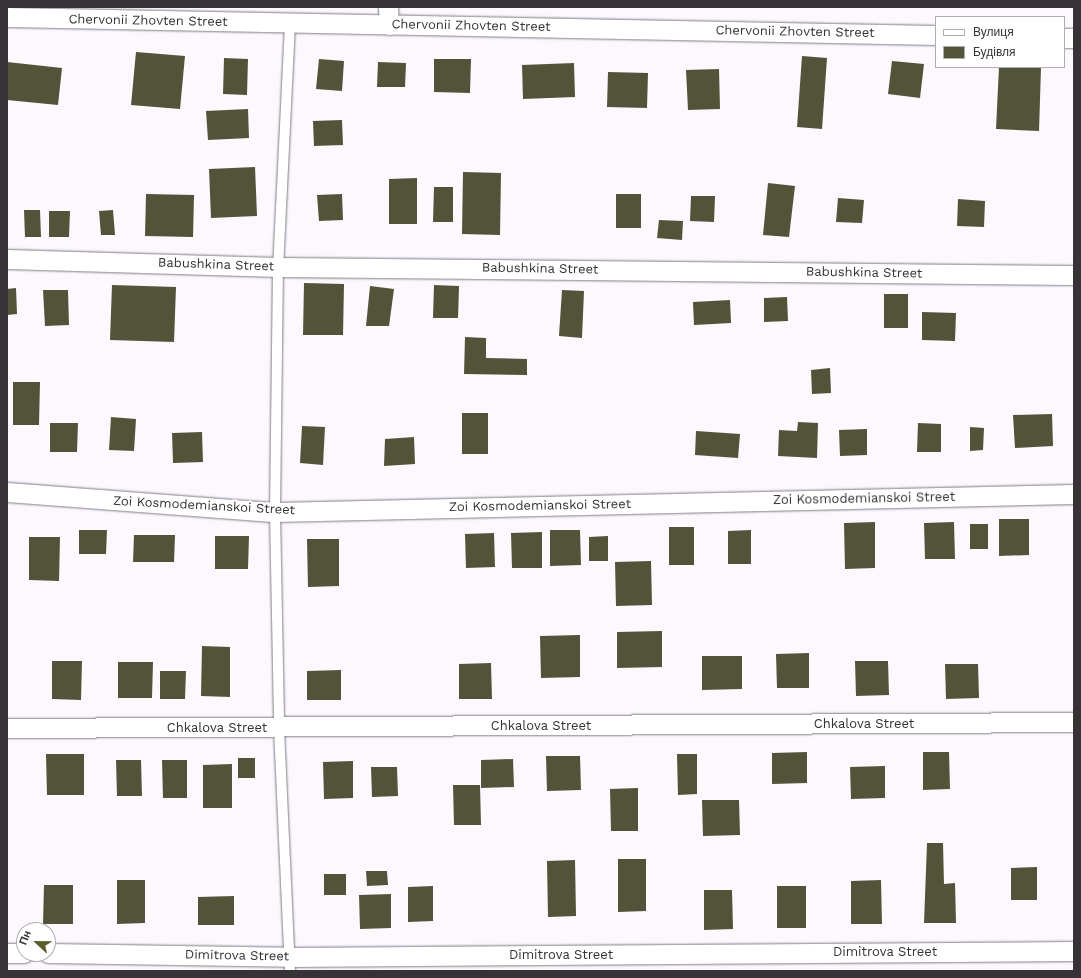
<!DOCTYPE html>
<html>
<head>
<meta charset="utf-8">
<style>
	body { margin:0 }
	#map { position:relative; width:1081px; height:978px; overflow:hidden; background:#fcf8fe; font-family:"Work Sans",sans-serif }
	div>[style] { position:absolute }
	.building>* { inset:0; background:#515439 }
	.roads { filter:drop-shadow(0 0 1px #817b83) drop-shadow(0 0 1px #817b83) }
	.service>* { height:10px; margin:-5px; padding:0 5px; transform-origin:5px; border-radius:5px; background:#fff }
	.minor>* { height:19px; margin:-9.5px; padding:0 9.5px; transform-origin:9.5px; border-radius:9.5px; background:#fff }
	span { translate:-50% -50%; white-space:nowrap; text-align:center; line-height:1.15; -webkit-text-stroke:4px #fff; paint-order:stroke }
	.street-label { font-size:13px; color:#363337 }
	.frame { position:absolute; inset:0; border:8px solid #363337; pointer-events:none }
	.legend { position:absolute; left:935px; top:16px; width:130px; height:52px; box-sizing:border-box; background:#fff; border:1px solid #afadaf; margin:0; padding:5px 7px; list-style:none; font-size:12px; color:#363337 }
	.legend li { display:flex; align-items:center; gap:8px; height:20px }
	.legend b { width:20px; border:1px solid #afadaf }
	.north { position:absolute; left:16px; top:922px; width:40px; height:40px; box-sizing:border-box; background:#fff; border:1px solid #afadaf; border-radius:50%; rotate:292deg; font-size:11px; font-weight:700; line-height:16px; text-align:center; color:#363337 }
	.north::after { content:''; display:block; margin:auto; width:14px; height:18px; background:#5a5e2b; clip-path:polygon(50% 0,100% 100%,50% 72%,0 100%) }
</style>
</head>
<body>
<div id="map">
	<div class="building">
		<i style="clip-path:polygon(136px 52px,185px 56px,180px 109px,131px 105px)"></i>
		<i style="clip-path:polygon(802px 56px,827px 58px,822px 129px,797px 127px)"></i>
		<i style="clip-path:polygon(224px 58px,248px 59px,247px 95px,223px 94px)"></i>
		<i style="clip-path:polygon(319px 59px,344px 61px,342px 91px,316px 89px)"></i>
		<i style="clip-path:polygon(434px 59px,471px 59px,470px 93px,434px 92px)"></i>
		<i style="clip-path:polygon(892px 61px,924px 64px,920px 98px,888px 94px)"></i>
		<i style="clip-path:polygon(7px 62px,62px 68px,58px 105px,7px 100px)"></i>
		<i style="clip-path:polygon(378px 62px,406px 63px,405px 87px,377px 87px)"></i>
		<i style="clip-path:polygon(574px 63px,575px 97px,523px 99px,522px 65px)"></i>
		<i style="clip-path:polygon(999px 67px,1041px 67px,1039px 131px,996px 129px)"></i>
		<i style="clip-path:polygon(719px 69px,720px 109px,688px 110px,686px 70px)"></i>
		<i style="clip-path:polygon(608px 72px,648px 73px,647px 108px,607px 107px)"></i>
		<i style="clip-path:polygon(248px 109px,249px 138px,208px 140px,206px 111px)"></i>
		<i style="clip-path:polygon(342px 120px,343px 145px,314px 146px,313px 121px)"></i>
		<i style="clip-path:polygon(255px 167px,257px 216px,211px 218px,209px 169px)"></i>
		<i style="clip-path:polygon(463px 172px,501px 173px,500px 235px,462px 234px)"></i>
		<i style="clip-path:polygon(417px 178px,417px 224px,389px 224px,389px 179px)"></i>
		<i style="clip-path:polygon(768px 183px,795px 186px,789px 237px,763px 235px)"></i>
		<i style="clip-path:polygon(434px 187px,453px 187px,453px 222px,433px 222px)"></i>
		<i style="clip-path:polygon(146px 194px,194px 195px,193px 237px,145px 236px)"></i>
		<i style="clip-path:polygon(342px 194px,343px 220px,319px 221px,317px 195px)"></i>
		<i style="clip-path:polygon(616px 194px,641px 194px,641px 228px,616px 228px)"></i>
		<i style="clip-path:polygon(691px 196px,715px 196px,714px 222px,690px 221px)"></i>
		<i style="clip-path:polygon(838px 198px,864px 200px,862px 223px,836px 222px)"></i>
		<i style="clip-path:polygon(958px 199px,985px 201px,984px 227px,957px 226px)"></i>
		<i style="clip-path:polygon(24px 210px,40px 210px,41px 237px,25px 237px)"></i>
		<i style="clip-path:polygon(113px 210px,115px 235px,101px 235px,99px 211px)"></i>
		<i style="clip-path:polygon(49px 211px,70px 211px,69px 237px,49px 237px)"></i>
		<i style="clip-path:polygon(659px 220px,683px 221px,682px 240px,657px 238px)"></i>
		<i style="clip-path:polygon(304px 283px,344px 284px,343px 335px,303px 335px)"></i>
		<i style="clip-path:polygon(112px 285px,176px 287px,174px 342px,110px 340px)"></i>
		<i style="clip-path:polygon(434px 285px,459px 286px,458px 318px,433px 318px)"></i>
		<i style="clip-path:polygon(370px 286px,394px 289px,389px 326px,366px 326px)"></i>
		<i style="clip-path:polygon(16px 288px,17px 314px,7px 315px,7px 289px)"></i>
		<i style="clip-path:polygon(43px 290px,68px 290px,69px 325px,45px 326px)"></i>
		<i style="clip-path:polygon(562px 290px,584px 291px,582px 338px,559px 336px)"></i>
		<i style="clip-path:polygon(884px 294px,908px 294px,908px 328px,884px 328px)"></i>
		<i style="clip-path:polygon(787px 297px,788px 321px,764px 322px,764px 298px)"></i>
		<i style="clip-path:polygon(730px 300px,731px 323px,694px 325px,693px 302px)"></i>
		<i style="clip-path:polygon(922px 312px,956px 313px,955px 341px,922px 340px)"></i>
		<i style="clip-path:polygon(465px 337px,486px 338px,486px 358px,527px 359px,527px 375px,464px 374px)"></i>
		<i style="clip-path:polygon(830px 368px,831px 393px,812px 394px,811px 370px)"></i>
		<i style="clip-path:polygon(13px 382px,40px 382px,39px 425px,13px 425px)"></i>
		<i style="clip-path:polygon(462px 413px,488px 413px,488px 454px,462px 454px)"></i>
		<i style="clip-path:polygon(1052px 414px,1053px 446px,1015px 448px,1013px 415px)"></i>
		<i style="clip-path:polygon(111px 417px,136px 419px,134px 451px,109px 450px)"></i>
		<i style="clip-path:polygon(798px 422px,818px 423px,817px 458px,778px 456px,779px 430px,797px 431px)"></i>
		<i style="clip-path:polygon(50px 423px,78px 423px,77px 452px,50px 452px)"></i>
		<i style="clip-path:polygon(918px 423px,941px 424px,941px 452px,917px 452px)"></i>
		<i style="clip-path:polygon(302px 426px,325px 427px,323px 465px,300px 463px)"></i>
		<i style="clip-path:polygon(970px 427px,984px 428px,983px 450px,970px 451px)"></i>
		<i style="clip-path:polygon(867px 429px,867px 455px,840px 456px,839px 430px)"></i>
		<i style="clip-path:polygon(696px 431px,740px 434px,738px 458px,695px 455px)"></i>
		<i style="clip-path:polygon(202px 432px,203px 462px,173px 463px,172px 433px)"></i>
		<i style="clip-path:polygon(414px 437px,415px 464px,384px 466px,385px 439px)"></i>
		<i style="clip-path:polygon(999px 519px,1029px 519px,1029px 555px,999px 556px)"></i>
		<i style="clip-path:polygon(875px 522px,875px 568px,845px 569px,844px 523px)"></i>
		<i style="clip-path:polygon(954px 522px,955px 559px,925px 559px,924px 523px)"></i>
		<i style="clip-path:polygon(970px 524px,988px 524px,988px 549px,970px 549px)"></i>
		<i style="clip-path:polygon(669px 527px,694px 527px,694px 565px,669px 565px)"></i>
		<i style="clip-path:polygon(79px 530px,107px 530px,106px 554px,79px 554px)"></i>
		<i style="clip-path:polygon(550px 530px,580px 530px,581px 565px,550px 566px)"></i>
		<i style="clip-path:polygon(751px 530px,751px 564px,728px 564px,728px 531px)"></i>
		<i style="clip-path:polygon(542px 532px,542px 568px,512px 568px,511px 533px)"></i>
		<i style="clip-path:polygon(494px 533px,495px 567px,466px 568px,465px 534px)"></i>
		<i style="clip-path:polygon(134px 535px,175px 535px,174px 562px,133px 562px)"></i>
		<i style="clip-path:polygon(215px 536px,249px 536px,248px 569px,215px 569px)"></i>
		<i style="clip-path:polygon(608px 536px,608px 561px,589px 561px,589px 537px)"></i>
		<i style="clip-path:polygon(29px 537px,60px 537px,59px 581px,29px 580px)"></i>
		<i style="clip-path:polygon(307px 539px,339px 539px,339px 586px,308px 587px)"></i>
		<i style="clip-path:polygon(651px 561px,652px 605px,616px 606px,615px 562px)"></i>
		<i style="clip-path:polygon(662px 631px,662px 667px,617px 668px,617px 632px)"></i>
		<i style="clip-path:polygon(580px 635px,580px 677px,541px 678px,540px 636px)"></i>
		<i style="clip-path:polygon(202px 646px,230px 647px,230px 697px,201px 696px)"></i>
		<i style="clip-path:polygon(809px 653px,809px 688px,777px 688px,776px 654px)"></i>
		<i style="clip-path:polygon(702px 656px,742px 656px,742px 689px,702px 690px)"></i>
		<i style="clip-path:polygon(52px 661px,82px 661px,81px 700px,52px 699px)"></i>
		<i style="clip-path:polygon(855px 661px,888px 661px,889px 695px,856px 696px)"></i>
		<i style="clip-path:polygon(118px 662px,153px 662px,152px 698px,118px 698px)"></i>
		<i style="clip-path:polygon(491px 663px,492px 699px,459px 699px,459px 664px)"></i>
		<i style="clip-path:polygon(945px 664px,978px 664px,979px 698px,946px 699px)"></i>
		<i style="clip-path:polygon(341px 670px,341px 700px,307px 700px,307px 671px)"></i>
		<i style="clip-path:polygon(160px 671px,186px 671px,185px 699px,160px 699px)"></i>
		<i style="clip-path:polygon(807px 752px,807px 783px,772px 784px,772px 753px)"></i>
		<i style="clip-path:polygon(923px 752px,949px 752px,950px 789px,923px 790px)"></i>
		<i style="clip-path:polygon(46px 754px,84px 754px,84px 795px,47px 795px)"></i>
		<i style="clip-path:polygon(677px 754px,697px 754px,697px 794px,678px 795px)"></i>
		<i style="clip-path:polygon(546px 756px,580px 756px,581px 790px,547px 791px)"></i>
		<i style="clip-path:polygon(238px 758px,255px 758px,255px 778px,238px 778px)"></i>
		<i style="clip-path:polygon(513px 759px,514px 787px,481px 788px,481px 760px)"></i>
		<i style="clip-path:polygon(116px 760px,141px 760px,142px 796px,117px 796px)"></i>
		<i style="clip-path:polygon(162px 760px,187px 760px,187px 798px,163px 798px)"></i>
		<i style="clip-path:polygon(353px 761px,353px 798px,324px 799px,323px 762px)"></i>
		<i style="clip-path:polygon(232px 764px,232px 808px,203px 808px,203px 765px)"></i>
		<i style="clip-path:polygon(885px 766px,885px 798px,851px 799px,850px 767px)"></i>
		<i style="clip-path:polygon(371px 767px,397px 767px,398px 796px,372px 797px)"></i>
		<i style="clip-path:polygon(453px 785px,480px 785px,481px 825px,454px 825px)"></i>
		<i style="clip-path:polygon(638px 788px,638px 831px,611px 831px,610px 789px)"></i>
		<i style="clip-path:polygon(702px 800px,739px 800px,740px 835px,703px 836px)"></i>
		<i style="clip-path:polygon(927px 843px,943px 843px,944px 884px,955px 883px,956px 923px,924px 923px)"></i>
		<i style="clip-path:polygon(618px 859px,646px 859px,646px 911px,618px 912px)"></i>
		<i style="clip-path:polygon(575px 860px,576px 916px,548px 917px,547px 861px)"></i>
		<i style="clip-path:polygon(1037px 867px,1037px 900px,1011px 900px,1011px 868px)"></i>
		<i style="clip-path:polygon(366px 871px,387px 871px,388px 885px,367px 886px)"></i>
		<i style="clip-path:polygon(324px 874px,346px 874px,346px 895px,324px 895px)"></i>
		<i style="clip-path:polygon(117px 880px,145px 880px,145px 923px,117px 924px)"></i>
		<i style="clip-path:polygon(881px 880px,882px 924px,851px 924px,851px 881px)"></i>
		<i style="clip-path:polygon(44px 885px,73px 885px,73px 924px,43px 924px)"></i>
		<i style="clip-path:polygon(433px 886px,433px 921px,408px 922px,408px 887px)"></i>
		<i style="clip-path:polygon(777px 886px,806px 886px,806px 928px,777px 928px)"></i>
		<i style="clip-path:polygon(704px 890px,732px 890px,733px 929px,704px 930px)"></i>
		<i style="clip-path:polygon(391px 894px,391px 928px,360px 929px,359px 895px)"></i>
		<i style="clip-path:polygon(234px 896px,234px 925px,198px 925px,198px 897px)"></i>
	</div>
	<div class="roads">
		<div class="service">
			<i style="left:290px;top:24px;width:243px;rotate:92.8deg"></i>
			<i style="left:278px;top:267px;width:245px;rotate:90.7deg"></i>
			<i style="left:275px;top:512px;width:217px;rotate:88.9deg"></i>
			<i style="left:279px;top:729px;width:242px;rotate:87.4deg"></i>
		</div>
		<div class="minor">
			<i style="left:388px;top:7px;width:18px;rotate:87deg"></i>
			<i style="left:7px;top:17px;width:929px;rotate:1.11deg"></i>
			<i style="left:1064px;top:38px;width:10px"></i>
			<i style="left:7px;top:259px;width:271px;rotate:1.7deg"></i>
			<i style="left:278px;top:267px;width:796px;rotate:0.58deg"></i>
			<i style="left:7px;top:492px;width:269px;rotate:4.3deg"></i>
			<i style="left:275px;top:512px;width:799px;rotate:-1.29deg"></i>
			<i style="left:7px;top:728px;width:1067px;rotate:-0.32deg"></i>
			<i style="left:7px;top:953px;width:17px"></i>
			<i style="left:48px;top:953px;width:242px;rotate:0.9deg"></i>
			<i style="left:290px;top:957px;width:784px;rotate:-0.44deg"></i>
		</div>
	</div>
	<div class="street-label">
		<span style="left:148px;top:21px;rotate:1deg">Chervonii Zhovten Street</span>
		<span style="left:471px;top:26px;rotate:1deg">Chervonii Zhovten Street</span>
		<span style="left:795px;top:32px;rotate:1deg">Chervonii Zhovten Street</span>
		<span style="left:216px;top:265px;rotate:2deg">Babushkina Street</span>
		<span style="left:540px;top:269px;rotate:1deg">Babushkina Street</span>
		<span style="left:864px;top:273px;rotate:1deg">Babushkina Street</span>
		<span style="left:864px;top:499px;rotate:-1deg">Zoi Kosmodemianskoi Street</span>
		<span style="left:204px;top:506px;rotate:3deg">Zoi Kosmodemianskoi Street</span>
		<span style="left:540px;top:506px;rotate:-1deg">Zoi Kosmodemianskoi Street</span>
		<span style="left:864px;top:724px">Chkalova Street</span>
		<span style="left:541px;top:726px">Chkalova Street</span>
		<span style="left:217px;top:728px">Chkalova Street</span>
		<span style="left:885px;top:952px">Dimitrova Street</span>
		<span style="left:561px;top:955px">Dimitrova Street</span>
		<span style="left:237px;top:956px;rotate:1deg">Dimitrova Street</span>
	</div>
	<div class="frame"></div>
	<ul class="legend">
	<li><b style="height:5px;background:#fff"></b>Вулиця</li>
	<li><b style="height:11px;background:#515439"></b>Будівля</li>
	</ul>
	<div class="north">Пн</div>
</div>
</body>
</html>
